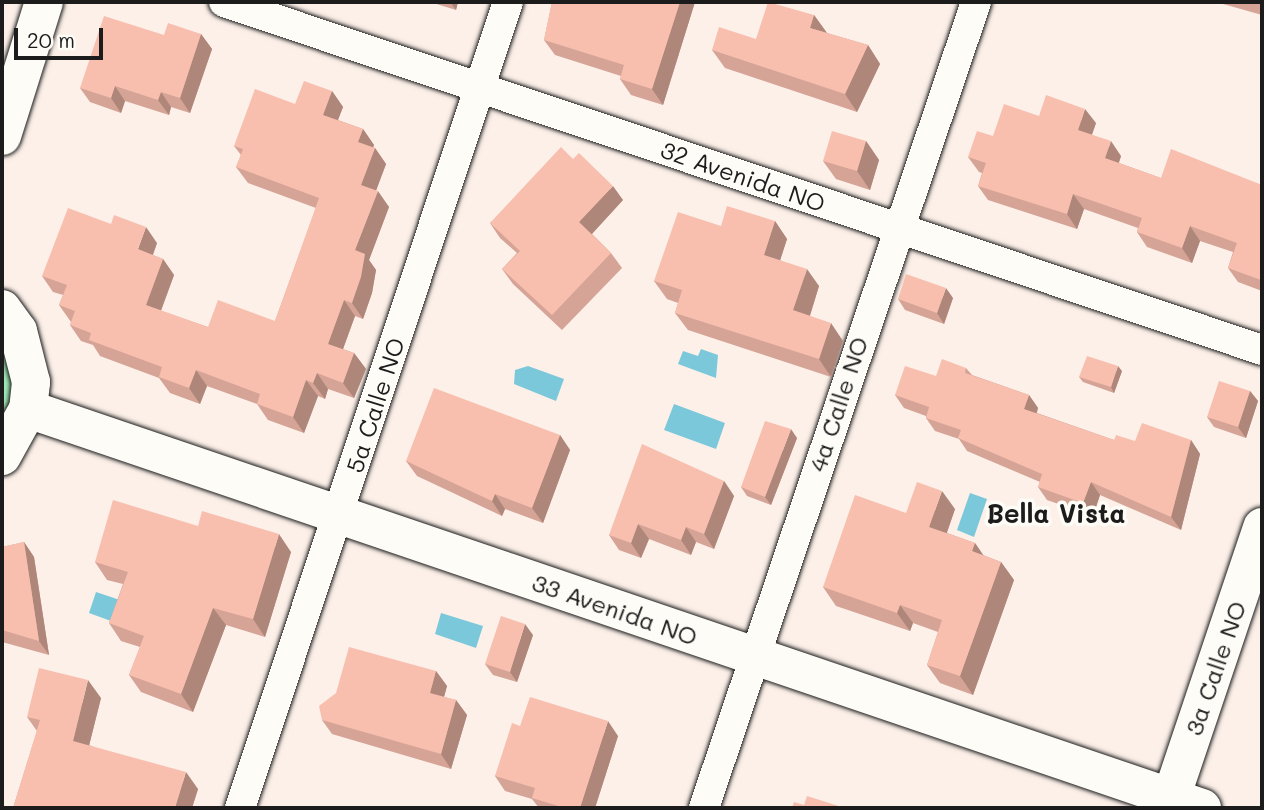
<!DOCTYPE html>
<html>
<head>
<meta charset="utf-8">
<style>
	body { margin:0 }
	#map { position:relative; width:1264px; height:810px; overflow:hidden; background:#fcf0e9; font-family:Mali,sans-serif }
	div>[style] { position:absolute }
	.green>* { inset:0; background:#a1e9b7 }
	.water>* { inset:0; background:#7cc8db }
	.roads { filter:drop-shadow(0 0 2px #1c1c1c) drop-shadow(0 0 2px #1c1c1c) }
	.street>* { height:30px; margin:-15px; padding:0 15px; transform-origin:15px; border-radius:15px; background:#fdfcf7 }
	.secondary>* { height:38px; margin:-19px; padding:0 19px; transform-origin:19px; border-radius:19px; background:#fdfcf7 }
	.wall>* { inset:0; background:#d5a496 }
	.shaded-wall>* { inset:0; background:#ae867a }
	.building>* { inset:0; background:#f8bfaf }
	span { translate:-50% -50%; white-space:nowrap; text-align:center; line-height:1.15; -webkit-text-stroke:7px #fdfcf7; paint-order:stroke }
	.street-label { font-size:24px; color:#1c1c1c }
	.neighbourhood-label { font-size:26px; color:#1c1c1c; font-weight:700 }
	.frame { position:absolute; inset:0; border:4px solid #1c1c1c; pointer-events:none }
	.scale { position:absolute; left:14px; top:28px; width:89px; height:32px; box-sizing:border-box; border:4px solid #1c1c1c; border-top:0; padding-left:9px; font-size:21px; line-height:24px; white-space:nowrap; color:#1c1c1c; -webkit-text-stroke:5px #fdfcf7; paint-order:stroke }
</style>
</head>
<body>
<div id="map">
	<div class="green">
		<i style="clip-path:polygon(2px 333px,17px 373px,2px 433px)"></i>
	</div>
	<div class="water">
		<i style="clip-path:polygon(701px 349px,718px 355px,716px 378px,678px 364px,683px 351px,698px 356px)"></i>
		<i style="clip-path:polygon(528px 366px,564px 379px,556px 401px,514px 384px,515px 370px)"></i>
		<i style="clip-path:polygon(674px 404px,725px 423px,716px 449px,664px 430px)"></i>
		<i style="clip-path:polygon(970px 493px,987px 499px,974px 537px,957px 530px)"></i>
		<i style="clip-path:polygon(96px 592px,129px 603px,122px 625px,89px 613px)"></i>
		<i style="clip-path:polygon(441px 613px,483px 626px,476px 648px,435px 634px)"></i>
	</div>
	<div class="roads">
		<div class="street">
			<i style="left:224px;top:2px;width:1095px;rotate:18.53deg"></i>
			<i style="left:240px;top:808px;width:849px;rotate:-71.61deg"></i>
			<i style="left:704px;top:808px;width:851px;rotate:-71.35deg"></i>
		</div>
		<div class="secondary">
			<i style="left:2px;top:136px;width:140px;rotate:-72.6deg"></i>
			<i style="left:2px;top:309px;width:27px;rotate:54deg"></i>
			<i style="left:18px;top:331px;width:53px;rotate:75.7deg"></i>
			<i style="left:31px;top:382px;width:27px;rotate:96deg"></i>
			<i style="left:28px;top:409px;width:54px;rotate:119deg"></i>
			<i style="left:28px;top:409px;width:1240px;rotate:18.77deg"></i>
			<i style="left:1171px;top:798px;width:286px;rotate:-71.4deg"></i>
		</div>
	</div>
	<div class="wall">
		<i style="clip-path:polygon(430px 2px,458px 2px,456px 10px)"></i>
		<i style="clip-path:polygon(552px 2px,695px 2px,663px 105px,631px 95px,620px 79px,621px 76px,555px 55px,544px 40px)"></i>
		<i style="clip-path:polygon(1216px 2px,1262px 2px,1262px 15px)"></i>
		<i style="clip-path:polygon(814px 15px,827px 33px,868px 45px,880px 64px,857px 112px,725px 68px,712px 50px,756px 39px)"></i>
		<i style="clip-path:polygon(201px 34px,212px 49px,190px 113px,171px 107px,169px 115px,125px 101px,121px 113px,90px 102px,80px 88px,164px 35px)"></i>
		<i style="clip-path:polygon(332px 91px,343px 107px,338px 120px,363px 129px,374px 145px,373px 147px,375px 148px,386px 164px,376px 191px,389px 207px,369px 260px,376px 270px,372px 293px,363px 319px,355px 316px,343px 349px,354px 353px,366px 369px,354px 398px,328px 389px,325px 399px,318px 396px,304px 433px,268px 420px,257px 404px,207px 386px,200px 404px,170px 393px,159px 378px,100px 356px,93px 345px,81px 341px,70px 325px,71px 322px,59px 305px,63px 295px,53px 292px,42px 276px,157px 243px,153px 255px,163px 259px,174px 275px,161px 311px,208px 327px,275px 321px,316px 208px,248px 183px,236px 167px,241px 155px,234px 146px,295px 104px)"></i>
		<i style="clip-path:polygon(1039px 116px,1096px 123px,1092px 135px,1121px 156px,1119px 163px,1161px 178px,1262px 185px,1262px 291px,1238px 282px,1228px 268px,1233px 252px,1200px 241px,1192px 263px,1147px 247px,1137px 232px,1138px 228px,1084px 209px,1077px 229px,988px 200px,978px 186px,982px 173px,979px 172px,968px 157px,993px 136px)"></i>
		<i style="clip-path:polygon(866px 141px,879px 160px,870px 190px,836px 179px,823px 161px)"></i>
		<i style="clip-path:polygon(573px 159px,623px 200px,592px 234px,611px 253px,622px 268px,562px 330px,513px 284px,502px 269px,517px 253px,500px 238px,490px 223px)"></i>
		<i style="clip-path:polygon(775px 221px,787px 239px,780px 260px,819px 286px,810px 316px,843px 341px,831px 377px,688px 330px,675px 313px,678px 303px,667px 299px,654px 281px,721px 226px)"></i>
		<i style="clip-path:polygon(953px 298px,944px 324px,905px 310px,898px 299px)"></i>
		<i style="clip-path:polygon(966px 368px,972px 375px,1029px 395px,1038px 408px,1037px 413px,1114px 440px,1135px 441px,1191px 440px,1200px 454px,1181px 530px,1100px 495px,1093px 516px,1047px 500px,1038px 487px,1040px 482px,967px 451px,959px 439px,935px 431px,926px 418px,926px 416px,904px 408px,895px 395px,936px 376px)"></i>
		<i style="clip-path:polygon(1122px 371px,1114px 393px,1083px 382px,1079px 377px)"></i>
		<i style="clip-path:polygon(1250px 391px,1258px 401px,1246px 438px,1214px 427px,1207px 417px)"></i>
		<i style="clip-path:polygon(560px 435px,570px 450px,543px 523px,505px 509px,502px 516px,417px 476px,406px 461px)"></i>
		<i style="clip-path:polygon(797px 438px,771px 505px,747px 496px,741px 487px)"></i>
		<i style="clip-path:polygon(724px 481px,734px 496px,714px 549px,696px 542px,691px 555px,649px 539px,641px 558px,619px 550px,609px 535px)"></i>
		<i style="clip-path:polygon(955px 509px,947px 533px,975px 543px,983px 555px,1001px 562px,1014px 580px,973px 695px,940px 683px,927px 665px,938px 632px,913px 623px,910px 631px,836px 606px,823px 587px,906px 513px)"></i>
		<i style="clip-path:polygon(198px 526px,291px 552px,265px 637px,226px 625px,193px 712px,141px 692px,129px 675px,140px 647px,121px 641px,109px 623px,123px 584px,107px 580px,95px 562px)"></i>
		<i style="clip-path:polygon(24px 542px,34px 557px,49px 655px,2px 642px,2px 547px)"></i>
		<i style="clip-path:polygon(533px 635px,517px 682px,493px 675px,485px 664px)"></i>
		<i style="clip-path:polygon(436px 671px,447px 686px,444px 697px,456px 700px,467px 715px,451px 769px,332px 734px,322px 720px)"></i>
		<i style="clip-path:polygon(101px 698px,89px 745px,198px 789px,192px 808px,13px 808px,37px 731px,27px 717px)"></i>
		<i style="clip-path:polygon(520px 726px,618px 736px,595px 808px,539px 808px,532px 799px,505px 791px,495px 776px)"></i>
	</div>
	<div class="shaded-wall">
		<i style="clip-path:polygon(450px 2px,458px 2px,456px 10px)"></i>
		<i style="clip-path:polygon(680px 2px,695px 2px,663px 105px,652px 89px)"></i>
		<i style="clip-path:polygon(814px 15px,827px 33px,810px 28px)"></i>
		<i style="clip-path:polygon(201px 34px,212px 49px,190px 113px,180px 98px)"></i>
		<i style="clip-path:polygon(868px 45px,880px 64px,857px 112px,845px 94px)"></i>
		<i style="clip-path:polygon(115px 86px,125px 101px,121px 113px,111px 98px)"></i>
		<i style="clip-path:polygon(332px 91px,343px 107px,334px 130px,323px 115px)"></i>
		<i style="clip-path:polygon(161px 92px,171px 107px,169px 115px,158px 100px)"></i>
		<i style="clip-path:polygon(1085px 109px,1096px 123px,1088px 145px,1078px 130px)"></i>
		<i style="clip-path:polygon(363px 129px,374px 145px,369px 158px,358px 142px)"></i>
		<i style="clip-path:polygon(866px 141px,879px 160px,870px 190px,857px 171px)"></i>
		<i style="clip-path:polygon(1111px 141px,1121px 156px,1115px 173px,1105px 158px)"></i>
		<i style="clip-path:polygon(375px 148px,386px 164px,372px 201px,361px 185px)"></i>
		<i style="clip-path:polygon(613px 186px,623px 200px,589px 237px,579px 222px)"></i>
		<i style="clip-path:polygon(378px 191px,389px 207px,369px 260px,376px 270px,372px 293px,363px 319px,352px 303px,355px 250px)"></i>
		<i style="clip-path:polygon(1073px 194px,1084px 209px,1077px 229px,1067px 214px)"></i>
		<i style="clip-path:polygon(775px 221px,787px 239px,776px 273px,764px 255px)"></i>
		<i style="clip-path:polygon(1190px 226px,1200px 241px,1192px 263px,1182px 248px)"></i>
		<i style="clip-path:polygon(146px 227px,157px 243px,149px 265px,138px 249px)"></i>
		<i style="clip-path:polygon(163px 259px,174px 275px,157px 321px,146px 305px)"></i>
		<i style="clip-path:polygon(807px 269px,819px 286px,806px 328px,793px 310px)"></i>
		<i style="clip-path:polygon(946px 288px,953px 298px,944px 324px,937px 313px)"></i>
		<i style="clip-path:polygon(344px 300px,355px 316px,339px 360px,328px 344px)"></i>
		<i style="clip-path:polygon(831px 323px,843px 341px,831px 377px,819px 359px)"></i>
		<i style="clip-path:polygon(354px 353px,366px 369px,354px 398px,343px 383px)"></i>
		<i style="clip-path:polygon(1118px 366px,1122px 371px,1114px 393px,1111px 387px)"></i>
		<i style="clip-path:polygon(196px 370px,207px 386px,200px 404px,189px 388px)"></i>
		<i style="clip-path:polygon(317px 373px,328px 389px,325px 399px,313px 383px)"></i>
		<i style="clip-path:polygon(306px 380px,318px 396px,304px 433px,293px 417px)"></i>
		<i style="clip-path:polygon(1250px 391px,1258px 401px,1246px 438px,1238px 427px)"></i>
		<i style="clip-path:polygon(1029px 395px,1038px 408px,1033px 422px,1024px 409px)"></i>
		<i style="clip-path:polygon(791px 429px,797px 438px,771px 505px,765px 497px)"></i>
		<i style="clip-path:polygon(560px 435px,570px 450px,543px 523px,532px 508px)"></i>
		<i style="clip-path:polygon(1191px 440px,1200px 454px,1181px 530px,1171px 517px)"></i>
		<i style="clip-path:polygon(724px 481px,734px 496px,714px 549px,704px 534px)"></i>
		<i style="clip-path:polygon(1091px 482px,1100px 495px,1093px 516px,1083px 503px)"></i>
		<i style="clip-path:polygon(942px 491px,955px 509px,942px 546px,929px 527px)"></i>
		<i style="clip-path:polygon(495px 494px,505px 509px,502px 516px,492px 501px)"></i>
		<i style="clip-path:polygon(638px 524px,649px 539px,641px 558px,631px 543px)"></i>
		<i style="clip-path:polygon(686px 527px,696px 542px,691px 555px,681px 540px)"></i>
		<i style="clip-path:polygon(279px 534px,291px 552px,265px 637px,253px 619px)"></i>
		<i style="clip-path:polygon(24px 542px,34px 557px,49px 655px,39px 641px)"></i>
		<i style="clip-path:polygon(975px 543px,988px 562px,972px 551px)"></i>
		<i style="clip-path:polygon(1001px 562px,1014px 580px,973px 695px,960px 676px)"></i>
		<i style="clip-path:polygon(900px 605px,913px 623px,910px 631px,897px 613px)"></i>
		<i style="clip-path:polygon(213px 608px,226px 625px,193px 712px,181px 694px)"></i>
		<i style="clip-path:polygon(525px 624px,533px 635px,517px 682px,510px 672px)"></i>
		<i style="clip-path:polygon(436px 671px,447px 686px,441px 708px,430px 693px)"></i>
		<i style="clip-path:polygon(88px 680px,101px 698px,86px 758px,73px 741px)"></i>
		<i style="clip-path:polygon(456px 700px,467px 715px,451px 769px,441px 754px)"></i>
		<i style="clip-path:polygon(608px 721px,618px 736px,595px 808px,580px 808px)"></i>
		<i style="clip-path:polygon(186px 772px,198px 789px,192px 808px,175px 808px)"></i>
	</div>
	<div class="building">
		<i style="clip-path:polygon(552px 2px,680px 2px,652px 89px,620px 79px,624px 65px,544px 40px)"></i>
		<i style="clip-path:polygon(768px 2px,814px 15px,810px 28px,868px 45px,845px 94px,712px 50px,719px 27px,756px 39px)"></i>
		<i style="clip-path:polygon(104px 16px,164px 35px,168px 23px,201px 34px,180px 98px,161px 92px,158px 100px,115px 86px,111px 98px,80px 88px)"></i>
		<i style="clip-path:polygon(304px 81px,332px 91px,323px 115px,363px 129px,358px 142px,375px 148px,361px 185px,378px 191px,355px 250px,365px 254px,361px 277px,352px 303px,344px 300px,328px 344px,354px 353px,343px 383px,317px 373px,313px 383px,306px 380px,293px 417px,257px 404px,260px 394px,196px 370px,189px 388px,159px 377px,162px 367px,89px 340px,91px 333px,70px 325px,75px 311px,59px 305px,67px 285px,42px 276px,68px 208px,111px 224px,114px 215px,146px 227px,138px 249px,163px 259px,146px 305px,208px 327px,218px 300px,275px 321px,319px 198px,236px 167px,243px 149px,234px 146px,255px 89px,295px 104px)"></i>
		<i style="clip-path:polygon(1046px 95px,1085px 109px,1078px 130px,1111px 141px,1105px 158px,1161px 178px,1171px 149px,1262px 185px,1262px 276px,1261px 280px,1228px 268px,1237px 243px,1190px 226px,1182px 248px,1137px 232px,1142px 218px,1073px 194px,1067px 214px,978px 186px,986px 163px,968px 157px,977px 131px,993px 136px,1004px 104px,1039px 116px)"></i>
		<i style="clip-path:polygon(832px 131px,866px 141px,857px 171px,823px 161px)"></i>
		<i style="clip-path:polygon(561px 147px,573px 159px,579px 153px,613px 186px,579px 222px,611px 253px,552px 315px,502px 269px,520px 251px,490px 223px)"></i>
		<i style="clip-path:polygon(727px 206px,775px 221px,764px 255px,807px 269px,793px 310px,831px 323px,819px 359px,675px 313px,682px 290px,654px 281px,678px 212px,721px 226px)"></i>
		<i style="clip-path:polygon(906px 274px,946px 288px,937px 313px,898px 299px)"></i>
		<i style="clip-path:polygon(1087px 356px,1118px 366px,1111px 387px,1079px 377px)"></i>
		<i style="clip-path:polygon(942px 359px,966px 368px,965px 373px,1029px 395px,1024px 409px,1114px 440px,1116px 435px,1135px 441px,1142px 423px,1191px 440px,1171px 517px,1091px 482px,1083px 503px,1038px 487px,1042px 474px,958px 438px,961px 430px,926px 418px,929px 407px,895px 395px,905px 366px,936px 376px)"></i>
		<i style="clip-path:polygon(1219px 381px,1250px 391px,1238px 427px,1207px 417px)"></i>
		<i style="clip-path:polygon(434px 388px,560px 435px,532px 508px,495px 494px,492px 501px,406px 461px)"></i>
		<i style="clip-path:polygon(765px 421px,791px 429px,765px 497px,741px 487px)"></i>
		<i style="clip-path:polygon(642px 444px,724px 481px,704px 534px,686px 527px,681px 540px,638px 524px,631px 543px,609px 535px)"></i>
		<i style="clip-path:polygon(917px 482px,942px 491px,929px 527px,975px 543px,972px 551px,1001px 562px,960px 676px,927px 665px,942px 620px,900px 605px,897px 613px,823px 587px,855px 495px,906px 513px)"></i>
		<i style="clip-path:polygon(113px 500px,198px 526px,202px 511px,279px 534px,253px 619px,213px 608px,181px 694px,129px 675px,144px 636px,109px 623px,128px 572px,95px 562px)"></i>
		<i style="clip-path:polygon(24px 542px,39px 641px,2px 630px,2px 547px)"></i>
		<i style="clip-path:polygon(501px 616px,525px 624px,510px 672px,485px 664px)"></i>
		<i style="clip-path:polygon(349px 647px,436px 671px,430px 693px,456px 700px,441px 754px,322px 720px,319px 706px,336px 693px)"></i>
		<i style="clip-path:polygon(39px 668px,88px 680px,73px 741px,186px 772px,175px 808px,13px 808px,40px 720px,27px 717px)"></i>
		<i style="clip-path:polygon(530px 697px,608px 721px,580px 808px,565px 808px,532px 798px,535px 788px,495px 776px,512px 723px,520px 726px)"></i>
		<i style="clip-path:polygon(807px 796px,845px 808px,792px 808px,794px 802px,804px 805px)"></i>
	</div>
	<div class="street-label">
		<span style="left:743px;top:176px;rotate:19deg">32 Avenida NO</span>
		<span style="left:838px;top:404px;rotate:-72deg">4a Calle NO</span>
		<span style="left:375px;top:405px;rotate:-72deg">5a Calle NO</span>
		<span style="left:615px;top:609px;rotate:19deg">33 Avenida NO</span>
		<span style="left:1215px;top:668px;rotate:-71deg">3a Calle NO</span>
	</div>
	<div class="neighbourhood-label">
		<span style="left:1056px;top:514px">Bella Vista</span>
	</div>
	<div class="frame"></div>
	<div class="scale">20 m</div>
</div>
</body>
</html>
